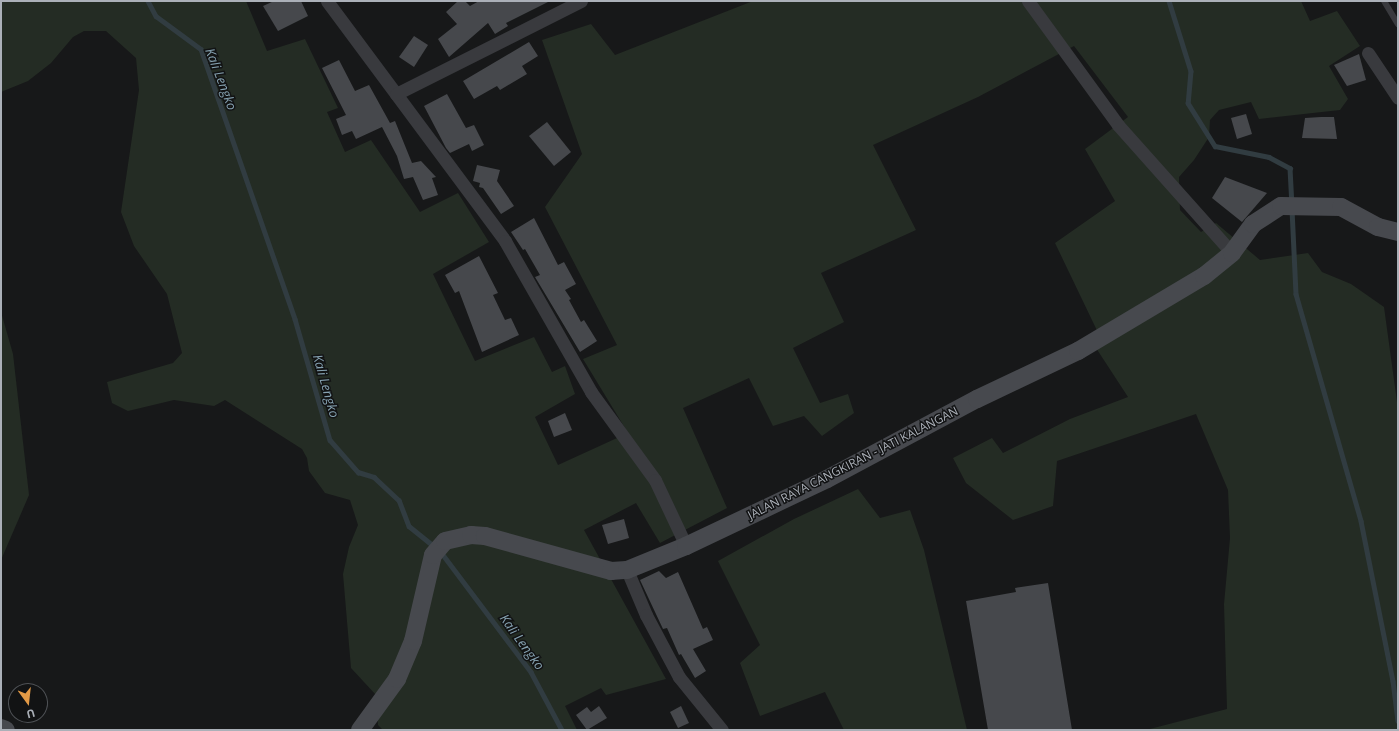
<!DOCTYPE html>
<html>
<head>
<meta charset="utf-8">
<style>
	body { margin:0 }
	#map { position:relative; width:1399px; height:731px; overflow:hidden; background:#171819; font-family:"Open Sans",sans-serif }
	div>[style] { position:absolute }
	.green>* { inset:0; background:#242c24 }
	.stream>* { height:4.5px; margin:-2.25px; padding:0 2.25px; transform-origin:2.25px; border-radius:2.25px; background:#313c41 }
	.building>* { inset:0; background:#46484c }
	.lane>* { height:6px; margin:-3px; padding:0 3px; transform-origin:3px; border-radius:3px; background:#393a3e }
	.street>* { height:13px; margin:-6.5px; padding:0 6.5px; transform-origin:6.5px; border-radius:6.5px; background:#393a3e }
	.secondary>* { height:18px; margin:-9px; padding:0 9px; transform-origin:9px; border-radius:9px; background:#47494e }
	span { translate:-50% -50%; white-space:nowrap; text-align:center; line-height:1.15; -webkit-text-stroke:3px #121314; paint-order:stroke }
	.street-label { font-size:12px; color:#abb0b8 }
	.water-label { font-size:13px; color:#85a1b0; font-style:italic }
	.frame { position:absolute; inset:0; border:2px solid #abb0b8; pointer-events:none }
	.north { position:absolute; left:8px; top:683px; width:40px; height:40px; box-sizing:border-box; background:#121314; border:1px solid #4f5256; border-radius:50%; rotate:165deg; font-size:11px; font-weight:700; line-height:16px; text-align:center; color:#abb0b8 }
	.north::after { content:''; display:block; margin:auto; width:14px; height:18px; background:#e39a46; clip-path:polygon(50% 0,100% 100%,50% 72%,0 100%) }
</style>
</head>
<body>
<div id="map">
	<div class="green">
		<i style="clip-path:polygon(1px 1px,246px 1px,267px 51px,305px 39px,338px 108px,327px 112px,345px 152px,371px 140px,420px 212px,458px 193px,489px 242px,433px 274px,475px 361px,534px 337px,552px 372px,565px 366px,575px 394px,535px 417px,558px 465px,628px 433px,583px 359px,617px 345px,545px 207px,582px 154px,542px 40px,591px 24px,615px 55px,753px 1px,1301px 1px,1310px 21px,1337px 11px,1360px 46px,1329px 66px,1348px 99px,1340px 110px,1259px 119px,1251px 102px,1219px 110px,1210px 120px,1209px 137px,1194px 160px,1179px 177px,1180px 210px,1201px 232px,1216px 223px,1260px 260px,1308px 253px,1322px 272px,1351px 284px,1384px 307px,1398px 409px,1398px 730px,1146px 730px,1227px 709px,1224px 604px,1230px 538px,1228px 490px,1196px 414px,1057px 461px,1053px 506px,1013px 520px,966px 483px,953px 458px,992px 438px,1003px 453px,1070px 419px,1128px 397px,1096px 348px,1103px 343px,1055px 243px,1115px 201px,1085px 149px,1128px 117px,1074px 46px,978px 97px,873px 145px,916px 230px,821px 273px,844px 322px,793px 348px,820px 403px,848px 394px,854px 413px,822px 436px,804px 416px,773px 426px,749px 378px,683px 408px,727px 508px,660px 543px,636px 503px,584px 530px,666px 679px,606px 695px,601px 688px,565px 706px,577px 730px,383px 730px,378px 725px,376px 695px,351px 668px,343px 574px,349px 547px,358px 525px,350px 500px,325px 493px,309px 471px,307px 458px,302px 449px,225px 400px,214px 406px,174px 400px,128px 411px,112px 403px,107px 382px,173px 363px,182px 353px,167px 294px,134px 246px,121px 212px,139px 90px,136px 58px,106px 31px,84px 31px,73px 37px,51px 63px,28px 81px,1px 92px)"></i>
		<i style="clip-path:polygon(1px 312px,13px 354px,29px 495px,1px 560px)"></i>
		<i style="clip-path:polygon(858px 489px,880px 518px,910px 510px,924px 550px,967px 730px,844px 730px,825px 692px,760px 716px,740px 663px,760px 645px,718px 561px,794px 519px)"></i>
	</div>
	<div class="stream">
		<i style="left:148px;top:1px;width:17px;rotate:62deg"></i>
		<i style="left:156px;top:16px;width:56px;rotate:36.3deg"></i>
		<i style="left:201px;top:49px;width:286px;rotate:70.8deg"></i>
		<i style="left:295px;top:319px;width:126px;rotate:73.9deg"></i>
		<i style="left:330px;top:440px;width:43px;rotate:48.8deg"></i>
		<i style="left:358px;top:472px;width:17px;rotate:17deg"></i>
		<i style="left:374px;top:477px;width:34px;rotate:43deg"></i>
		<i style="left:399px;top:500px;width:28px;rotate:69deg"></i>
		<i style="left:409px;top:526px;width:33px;rotate:39deg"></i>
		<i style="left:1169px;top:1px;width:73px;rotate:72.6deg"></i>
		<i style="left:1191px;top:71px;width:32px;rotate:95deg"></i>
		<i style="left:1188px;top:103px;width:51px;rotate:57.9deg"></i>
		<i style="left:1215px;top:146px;width:55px;rotate:11.5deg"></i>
		<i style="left:1269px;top:157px;width:24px;rotate:28deg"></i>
		<i style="left:1290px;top:168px;width:34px;rotate:87deg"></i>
		<i style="left:1292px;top:209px;width:85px;rotate:87.3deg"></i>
		<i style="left:1296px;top:294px;width:236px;rotate:74deg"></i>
		<i style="left:1361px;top:521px;width:163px;rotate:78.7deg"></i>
		<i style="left:1393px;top:681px;width:40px;rotate:82.9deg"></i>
		<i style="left:441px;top:552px;width:150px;rotate:53.1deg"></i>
		<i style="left:531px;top:672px;width:66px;rotate:61.9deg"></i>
	</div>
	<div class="building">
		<i style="clip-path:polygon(274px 1px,301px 1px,308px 16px,278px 31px,263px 6px)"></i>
		<i style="clip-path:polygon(458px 1px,465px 1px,470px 6px,479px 1px,550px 1px,506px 23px,508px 26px,495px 34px,488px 23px,449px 57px,438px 39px,457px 24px,446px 12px)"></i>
		<i style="clip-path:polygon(414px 36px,428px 45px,414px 67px,399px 57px)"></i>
		<i style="clip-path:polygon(529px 42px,538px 56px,522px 66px,527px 74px,500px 90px,497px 86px,474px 99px,463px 81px)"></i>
		<i style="clip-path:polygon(1359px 54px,1366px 80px,1347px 86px,1334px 65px)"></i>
		<i style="clip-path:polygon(339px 60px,355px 91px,369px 85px,390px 123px,395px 121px,412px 163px,421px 161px,436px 177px,432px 178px,438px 195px,423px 200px,413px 177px,404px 179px,397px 156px,382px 127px,356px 139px,352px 131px,342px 135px,336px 119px,346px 115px,322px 68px)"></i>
		<i style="clip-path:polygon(447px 94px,466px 128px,474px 125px,484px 145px,472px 151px,469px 144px,450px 153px,446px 148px,424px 106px)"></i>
		<i style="clip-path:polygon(1246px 114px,1252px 134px,1237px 139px,1231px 118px)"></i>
		<i style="clip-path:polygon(1321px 117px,1334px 117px,1337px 139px,1302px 138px,1305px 118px)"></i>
		<i style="clip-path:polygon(547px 122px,571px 152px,554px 166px,529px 136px)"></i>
		<i style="clip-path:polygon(477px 165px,500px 170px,497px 181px,514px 206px,501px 214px,483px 188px,479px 187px,480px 183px,473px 181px)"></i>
		<i style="clip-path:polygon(1225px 177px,1267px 193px,1242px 222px,1212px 198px)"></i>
		<i style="clip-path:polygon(534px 218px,558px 265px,564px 262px,576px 284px,565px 290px,571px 299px,569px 300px,581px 322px,584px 320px,597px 341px,580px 352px,535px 277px,540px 275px,525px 249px,523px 250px,511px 232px)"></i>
		<i style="clip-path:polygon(479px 256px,498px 293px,493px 295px,505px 320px,511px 318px,519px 335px,482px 352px,459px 291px,455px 293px,445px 275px)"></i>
		<i style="clip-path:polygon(565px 413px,572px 430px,554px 437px,548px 421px)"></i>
		<i style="clip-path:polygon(624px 519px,629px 538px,608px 544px,602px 525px)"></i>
		<i style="clip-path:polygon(659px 571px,666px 578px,678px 572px,703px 629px,707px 627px,713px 640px,693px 649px,706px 671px,695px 678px,681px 654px,679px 655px,667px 628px,663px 629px,640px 580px)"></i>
		<i style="clip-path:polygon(1048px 583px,1072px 730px,988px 730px,966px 601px,1016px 592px,1015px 588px)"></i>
		<i style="clip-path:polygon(599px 706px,607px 718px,587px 730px,576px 715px,587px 707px,591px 712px)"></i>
		<i style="clip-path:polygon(681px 706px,689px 723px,678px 728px,670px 712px)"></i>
	</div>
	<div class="lane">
		<i style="left:1384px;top:1px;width:27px;rotate:59deg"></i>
	</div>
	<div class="street">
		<i style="left:327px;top:1px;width:299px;rotate:53.4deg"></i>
		<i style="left:505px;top:241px;width:174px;rotate:60.3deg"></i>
		<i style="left:591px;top:392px;width:109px;rotate:54deg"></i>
		<i style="left:655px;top:480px;width:73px;rotate:64.8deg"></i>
		<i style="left:1028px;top:1px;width:153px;rotate:54deg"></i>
		<i style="left:1118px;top:125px;width:171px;rotate:48.3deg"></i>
		<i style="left:1368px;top:53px;width:54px;rotate:56.3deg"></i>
		<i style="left:396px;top:94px;width:207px;rotate:-26.7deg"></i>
		<i style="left:627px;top:570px;width:49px;rotate:67.1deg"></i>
		<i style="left:646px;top:615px;width:70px;rotate:62deg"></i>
		<i style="left:679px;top:677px;width:68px;rotate:50.9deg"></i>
	</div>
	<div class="secondary">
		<i style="left:1px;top:728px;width:5px;rotate:22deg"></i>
		<i style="left:360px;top:730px;width:63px;rotate:-54deg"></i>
		<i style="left:397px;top:679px;width:41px;rotate:-67.2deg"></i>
		<i style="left:413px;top:641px;width:88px;rotate:-76.9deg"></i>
		<i style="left:433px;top:555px;width:18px;rotate:-49deg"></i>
		<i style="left:445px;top:541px;width:27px;rotate:-13deg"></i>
		<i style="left:471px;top:535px;width:14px;rotate:4deg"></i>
		<i style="left:485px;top:536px;width:131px;rotate:15.5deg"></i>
		<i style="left:611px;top:571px;width:16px;rotate:-4deg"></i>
		<i style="left:627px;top:570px;width:64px;rotate:-22.1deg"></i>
		<i style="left:686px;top:546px;width:156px;rotate:-25.4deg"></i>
		<i style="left:827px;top:479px;width:170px;rotate:-28.1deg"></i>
		<i style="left:977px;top:399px;width:112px;rotate:-25.4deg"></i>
		<i style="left:1078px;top:351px;width:147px;rotate:-30.8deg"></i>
		<i style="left:1204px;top:276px;width:36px;rotate:-39deg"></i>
		<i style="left:1232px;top:253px;width:36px;rotate:-54deg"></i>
		<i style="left:1253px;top:224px;width:33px;rotate:-33deg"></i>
		<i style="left:1281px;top:206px;width:60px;rotate:1deg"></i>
		<i style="left:1341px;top:207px;width:42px;rotate:28.4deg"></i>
		<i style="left:1378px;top:227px;width:21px;rotate:14deg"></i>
	</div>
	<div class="street-label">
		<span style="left:853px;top:463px;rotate:-27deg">JALAN RAYA CANGKIRAN - JATI KALANGAN</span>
	</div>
	<div class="water-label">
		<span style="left:221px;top:79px;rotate:69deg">Kali Lengko</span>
		<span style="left:326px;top:386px;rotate:74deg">Kali Lengko</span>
		<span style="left:522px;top:642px;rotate:54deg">Kali Lengko</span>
	</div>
	<div class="frame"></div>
	<div class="north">U</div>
</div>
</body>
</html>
